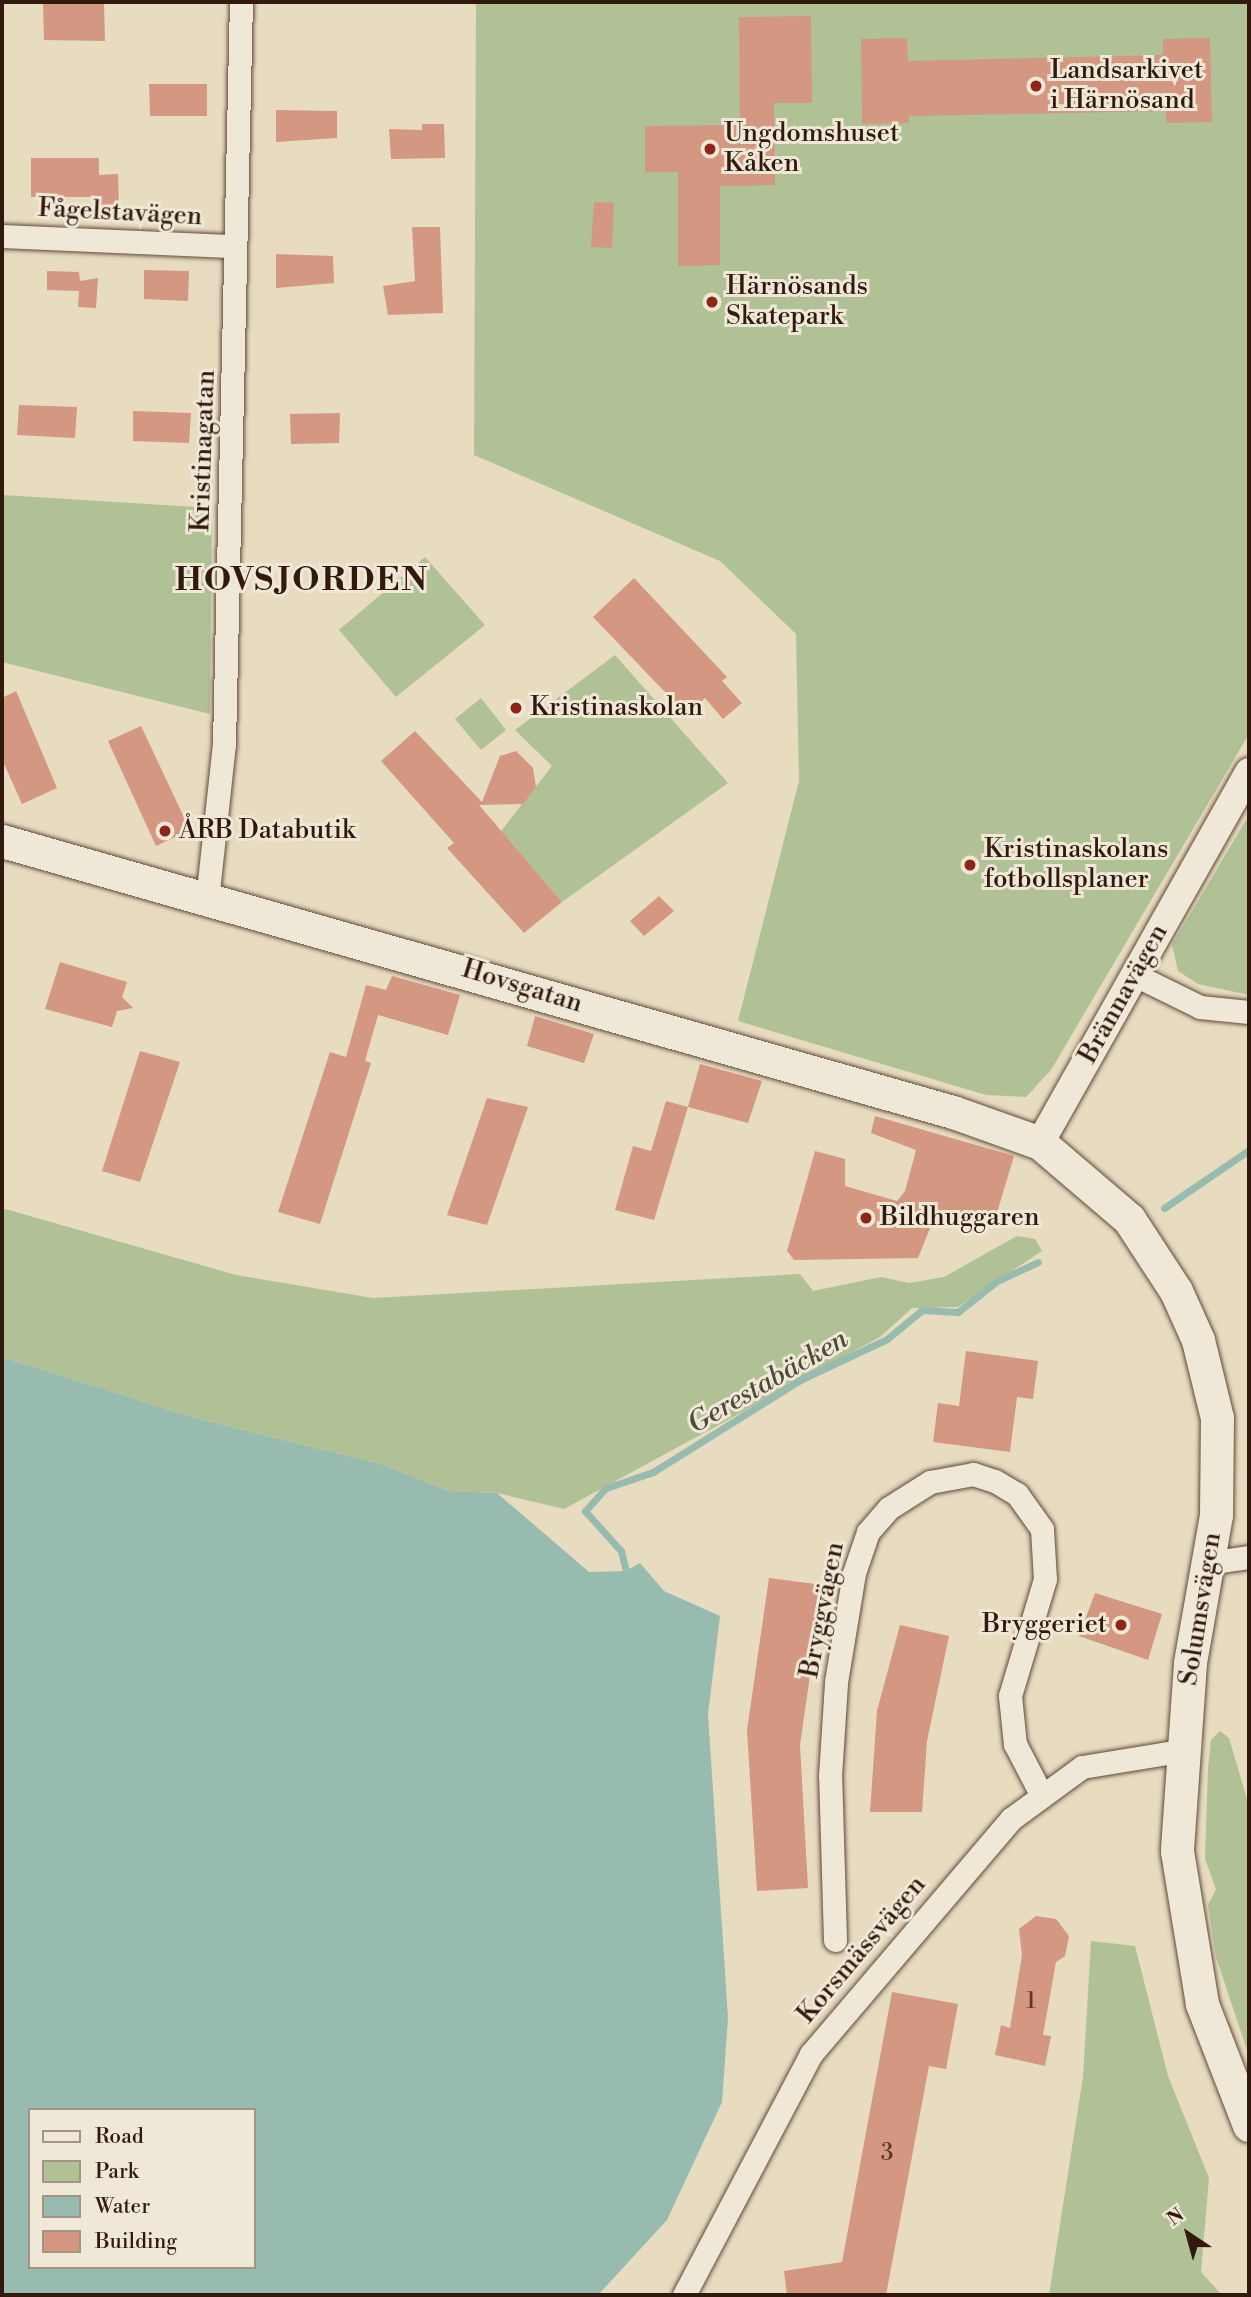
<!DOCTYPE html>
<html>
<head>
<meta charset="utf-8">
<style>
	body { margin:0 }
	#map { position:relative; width:1251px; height:2297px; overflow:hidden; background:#e7dbc0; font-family:"Libre Bodoni",serif }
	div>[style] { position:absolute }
	.green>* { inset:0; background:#b1c196 }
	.water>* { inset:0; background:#97bbaf }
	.stream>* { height:7px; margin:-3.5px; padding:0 3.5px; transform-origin:3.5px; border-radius:3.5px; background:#97bbaf }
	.building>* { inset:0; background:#d49782 }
	.roads { filter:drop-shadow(0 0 2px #5f4a3a) drop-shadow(0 0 2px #5f4a3a) }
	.minor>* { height:23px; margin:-11.5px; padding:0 11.5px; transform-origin:11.5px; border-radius:11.5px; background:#efe8d6 }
	.tertiary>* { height:28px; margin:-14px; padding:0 14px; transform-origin:14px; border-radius:14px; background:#efe8d6 }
	.secondary>* { height:33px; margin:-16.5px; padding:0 16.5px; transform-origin:16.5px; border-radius:16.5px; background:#efe8d6 }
	.dots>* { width:19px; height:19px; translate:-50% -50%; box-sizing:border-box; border:4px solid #efe8d6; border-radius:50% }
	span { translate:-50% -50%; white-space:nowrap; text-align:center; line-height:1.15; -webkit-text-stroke:6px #efe8d6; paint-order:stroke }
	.number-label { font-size:23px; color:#5a382a }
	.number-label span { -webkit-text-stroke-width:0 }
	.poi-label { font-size:26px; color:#32190d }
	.left { translate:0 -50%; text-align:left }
	.right { translate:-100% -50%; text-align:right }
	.street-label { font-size:26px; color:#32190d }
	.water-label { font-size:28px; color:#504a3e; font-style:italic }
	.district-label { font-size:33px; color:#32190d; font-weight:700; letter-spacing:2px }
	.frame { position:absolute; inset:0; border:4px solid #32190d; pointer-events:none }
	.legend { position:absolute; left:28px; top:2108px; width:228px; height:161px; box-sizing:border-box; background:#efe8d6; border:2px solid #a39586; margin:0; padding:9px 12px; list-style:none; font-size:21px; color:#32190d }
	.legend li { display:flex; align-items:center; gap:14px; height:35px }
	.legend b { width:35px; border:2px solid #a39586 }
	.north { position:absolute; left:1153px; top:2199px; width:70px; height:70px; -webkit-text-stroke:5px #efe8d6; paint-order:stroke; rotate:324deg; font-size:19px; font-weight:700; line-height:28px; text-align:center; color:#32190d }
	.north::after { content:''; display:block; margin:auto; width:24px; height:32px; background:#32190d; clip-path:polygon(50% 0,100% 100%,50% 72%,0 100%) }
</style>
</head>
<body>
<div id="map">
	<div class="green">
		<i style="clip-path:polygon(476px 2px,1249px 2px,1249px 734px,1051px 1070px,1026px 1097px,986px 1095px,738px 1021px,799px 781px,796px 634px,720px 561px,474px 455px)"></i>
		<i style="clip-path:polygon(2px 495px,212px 508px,210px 714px,2px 662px)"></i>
		<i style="clip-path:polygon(425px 557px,485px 625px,396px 697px,339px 630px)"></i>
		<i style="clip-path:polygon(615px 655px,728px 783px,562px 902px,501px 831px,552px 766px,515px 730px)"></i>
		<i style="clip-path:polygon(481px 698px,506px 730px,481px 750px,455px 719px)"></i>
		<i style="clip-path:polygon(1249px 815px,1249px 995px,1198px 984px,1178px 971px,1172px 945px)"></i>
		<i style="clip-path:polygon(2px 1208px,236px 1275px,373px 1298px,800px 1274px,813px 1291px,881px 1277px,909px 1283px,944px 1277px,1017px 1236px,1035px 1239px,1042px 1251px,958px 1307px,912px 1308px,880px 1337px,564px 1509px,497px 1493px,448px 1491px,384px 1465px,195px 1418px,2px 1357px)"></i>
		<i style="clip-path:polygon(1220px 1731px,1229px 1738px,1249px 1806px,1249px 2056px,1216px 1957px,1208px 1905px,1216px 1889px,1205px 1859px,1208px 1768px,1211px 1740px)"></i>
		<i style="clip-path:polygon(1091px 1941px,1135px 1946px,1168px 2076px,1209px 2178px,1201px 2272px,1222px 2295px,1049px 2295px,1083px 2077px)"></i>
	</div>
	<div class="water">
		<i style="clip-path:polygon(evenodd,2px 1357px,195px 1418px,384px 1465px,448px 1491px,497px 1493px,589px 1572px,626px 1571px,640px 1563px,664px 1591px,720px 1616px,708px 1714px,728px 2018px,722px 2102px,667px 2220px,598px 2295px,2px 2295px,2px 1357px,30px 2110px,254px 2110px,254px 2267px,30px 2267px,30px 2110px)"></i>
	</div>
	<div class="stream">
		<i style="left:1164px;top:1208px;width:103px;rotate:-34.3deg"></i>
		<i style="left:626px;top:1571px;width:21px;rotate:-104deg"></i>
		<i style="left:621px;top:1551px;width:54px;rotate:-132deg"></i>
		<i style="left:585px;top:1511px;width:31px;rotate:-48deg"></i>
		<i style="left:606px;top:1488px;width:50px;rotate:-18.8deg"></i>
		<i style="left:653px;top:1472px;width:176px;rotate:-32deg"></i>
		<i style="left:802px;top:1379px;width:94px;rotate:-25.2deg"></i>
		<i style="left:887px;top:1339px;width:45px;rotate:-39.6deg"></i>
		<i style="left:922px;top:1310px;width:36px;rotate:3deg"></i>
		<i style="left:958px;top:1312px;width:50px;rotate:-38.5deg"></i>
		<i style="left:997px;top:1281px;width:45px;rotate:-24.9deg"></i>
	</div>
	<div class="building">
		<i style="clip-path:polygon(43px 3px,104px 3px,105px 41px,44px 40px)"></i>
		<i style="clip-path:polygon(811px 16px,812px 103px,774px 103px,775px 185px,720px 186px,720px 265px,678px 266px,678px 172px,645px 172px,645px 126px,740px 125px,739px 17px)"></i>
		<i style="clip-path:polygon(907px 38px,908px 61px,1163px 55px,1163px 39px,1210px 38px,1212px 122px,1166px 123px,1166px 111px,909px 116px,909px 123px,862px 124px,861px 39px)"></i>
		<i style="clip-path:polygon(149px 84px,207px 84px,207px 116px,150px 116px)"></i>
		<i style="clip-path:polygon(276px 110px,337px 111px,337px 138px,276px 142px)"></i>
		<i style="clip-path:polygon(422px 124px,444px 124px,445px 158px,391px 159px,389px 129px,422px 130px)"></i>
		<i style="clip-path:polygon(31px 158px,99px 158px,99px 175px,118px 174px,119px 208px,95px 209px,95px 197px,31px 197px)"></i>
		<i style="clip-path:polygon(594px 202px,614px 203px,612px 248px,591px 247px)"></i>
		<i style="clip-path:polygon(412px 227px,440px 227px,443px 313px,388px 315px,383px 286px,415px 281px)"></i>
		<i style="clip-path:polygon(276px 254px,333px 256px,334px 283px,276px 288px)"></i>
		<i style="clip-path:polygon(144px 270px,189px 271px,188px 301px,144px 299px)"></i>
		<i style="clip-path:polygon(47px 271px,79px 272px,80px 281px,98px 278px,96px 308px,78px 307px,79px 291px,47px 290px)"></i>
		<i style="clip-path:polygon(19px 405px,77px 407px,75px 438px,17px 435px)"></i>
		<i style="clip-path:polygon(133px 411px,191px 413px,189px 443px,133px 441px)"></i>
		<i style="clip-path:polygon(340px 413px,339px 443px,291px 444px,290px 414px)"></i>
		<i style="clip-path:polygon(634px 578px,727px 677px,722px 681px,742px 703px,723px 719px,705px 698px,687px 715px,593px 617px)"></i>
		<i style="clip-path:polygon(16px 691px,57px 788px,22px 804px,2px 759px,2px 698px)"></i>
		<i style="clip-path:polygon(141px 726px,190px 830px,156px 846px,108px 741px)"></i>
		<i style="clip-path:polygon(415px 731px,482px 802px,500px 756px,516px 751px,533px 768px,536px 787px,523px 804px,479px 805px,562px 902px,524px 933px,447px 848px,454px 843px,381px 761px)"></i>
		<i style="clip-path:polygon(659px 896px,674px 911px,644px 936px,630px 921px)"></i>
		<i style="clip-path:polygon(60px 962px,127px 982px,122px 997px,133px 1008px,117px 1011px,112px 1027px,45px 1009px)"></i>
		<i style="clip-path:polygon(392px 976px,460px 995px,448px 1035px,378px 1015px,365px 1061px,371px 1063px,320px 1224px,278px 1212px,330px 1052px,346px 1057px,366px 985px,386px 990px)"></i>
		<i style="clip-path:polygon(535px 1016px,594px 1034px,584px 1063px,527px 1046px)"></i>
		<i style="clip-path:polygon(140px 1051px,180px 1062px,140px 1182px,102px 1171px)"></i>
		<i style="clip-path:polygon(700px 1064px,762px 1081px,748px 1123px,688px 1107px)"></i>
		<i style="clip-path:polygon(487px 1098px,528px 1107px,487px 1225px,447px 1215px)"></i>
		<i style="clip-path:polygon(666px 1101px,688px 1107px,654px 1220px,615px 1210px,633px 1146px,651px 1151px)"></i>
		<i style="clip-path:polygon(875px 1116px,1014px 1156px,993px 1226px,937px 1211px,918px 1258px,794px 1260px,787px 1251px,815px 1151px,845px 1159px,845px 1186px,897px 1201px,905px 1191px,916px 1150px,871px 1133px)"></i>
		<i style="clip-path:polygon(966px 1351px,1038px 1361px,1033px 1399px,1017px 1397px,1010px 1452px,933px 1442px,938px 1403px,959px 1406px)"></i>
		<i style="clip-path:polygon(769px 1578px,823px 1585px,800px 1745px,808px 1888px,757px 1891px,747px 1730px)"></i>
		<i style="clip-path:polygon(1095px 1593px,1162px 1614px,1148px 1660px,1079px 1636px)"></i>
		<i style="clip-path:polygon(900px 1625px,949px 1636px,927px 1741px,922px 1812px,870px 1812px,877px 1711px)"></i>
		<i style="clip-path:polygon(1036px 1916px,1056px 1919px,1069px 1936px,1065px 1956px,1056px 1962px,1043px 2035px,1051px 2036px,1045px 2066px,995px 2055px,1001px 2025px,1010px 2028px,1022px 1955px,1019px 1929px)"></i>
		<i style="clip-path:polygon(892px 1992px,958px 2004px,946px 2069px,929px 2066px,886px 2295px,787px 2295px,784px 2271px,842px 2262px)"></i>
	</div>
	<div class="roads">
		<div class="minor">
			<i style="left:2px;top:236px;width:233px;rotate:2.5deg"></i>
			<i style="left:207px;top:900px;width:157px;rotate:-83.8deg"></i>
			<i style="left:224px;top:744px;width:742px;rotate:-88.69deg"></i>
			<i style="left:1135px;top:975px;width:72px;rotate:26.2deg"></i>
			<i style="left:1200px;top:1007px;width:49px;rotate:5.8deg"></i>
			<i style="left:1207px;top:1563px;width:42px;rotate:-8.1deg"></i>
			<i style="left:835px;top:1940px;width:164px;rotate:-91.7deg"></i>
			<i style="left:830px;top:1776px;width:94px;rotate:-86.3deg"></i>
			<i style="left:836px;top:1682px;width:110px;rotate:-80.6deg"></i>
			<i style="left:854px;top:1573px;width:43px;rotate:-71.1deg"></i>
			<i style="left:868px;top:1532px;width:32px;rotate:-49deg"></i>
			<i style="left:889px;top:1508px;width:49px;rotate:-32.4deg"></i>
			<i style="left:930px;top:1482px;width:44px;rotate:-10.5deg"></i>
			<i style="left:973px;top:1474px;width:23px;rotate:18deg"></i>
			<i style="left:995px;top:1481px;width:26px;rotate:31deg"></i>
			<i style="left:1017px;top:1494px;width:43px;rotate:54.5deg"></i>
			<i style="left:1042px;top:1529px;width:50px;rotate:86.6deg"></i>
			<i style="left:1045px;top:1579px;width:122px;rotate:106.7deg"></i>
			<i style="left:1010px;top:1696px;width:48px;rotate:84.1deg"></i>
			<i style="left:1015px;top:1744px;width:54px;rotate:62.5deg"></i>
			<i style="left:684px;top:2295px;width:272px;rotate:-62.2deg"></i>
			<i style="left:811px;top:2054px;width:309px;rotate:-49.6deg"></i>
			<i style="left:1011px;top:1819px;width:88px;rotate:-36.2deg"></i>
			<i style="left:1082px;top:1767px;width:99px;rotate:-9.3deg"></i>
		</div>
		<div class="tertiary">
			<i style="left:1040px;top:1143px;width:426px;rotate:-60.6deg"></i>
		</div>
		<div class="secondary">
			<i style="left:2px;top:841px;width:989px;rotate:15.91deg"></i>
			<i style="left:953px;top:1112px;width:92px;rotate:19.6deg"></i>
			<i style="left:1040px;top:1143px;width:117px;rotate:40.5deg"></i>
			<i style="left:1129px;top:1219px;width:86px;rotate:56.9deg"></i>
			<i style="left:1176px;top:1291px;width:54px;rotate:65.8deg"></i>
			<i style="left:1198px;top:1340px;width:80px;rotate:76.3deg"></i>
			<i style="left:1217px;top:1418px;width:97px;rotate:90.6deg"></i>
			<i style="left:1216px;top:1515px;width:150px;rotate:100deg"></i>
			<i style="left:1190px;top:1663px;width:188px;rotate:94deg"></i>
			<i style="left:1177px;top:1851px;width:155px;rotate:80.7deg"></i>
			<i style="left:1202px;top:2004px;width:130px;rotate:68.8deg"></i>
		</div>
	</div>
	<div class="dots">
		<i style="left:1036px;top:86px;background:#8f2418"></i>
		<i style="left:710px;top:149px;background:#8f2418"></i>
		<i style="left:712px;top:302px;background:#8f2418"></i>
		<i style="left:516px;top:708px;background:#8f2418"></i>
		<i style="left:165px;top:831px;background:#8f2418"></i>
		<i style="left:970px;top:865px;background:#8f2418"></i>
		<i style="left:866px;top:1218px;background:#8f2418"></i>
		<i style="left:1121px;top:1625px;background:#8f2418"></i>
	</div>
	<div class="number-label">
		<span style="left:1031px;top:2001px">1</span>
		<span style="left:887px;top:2153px">3</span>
	</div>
	<div class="poi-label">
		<span class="left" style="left:1050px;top:86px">Landsarkivet<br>i Härnösand</span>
		<span class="left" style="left:724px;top:149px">Ungdomshuset<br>Kåken</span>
		<span class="left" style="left:726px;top:302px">Härnösands<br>Skatepark</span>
		<span class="left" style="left:530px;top:708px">Kristinaskolan</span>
		<span class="left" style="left:179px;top:831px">ÅRB Databutik</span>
		<span class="left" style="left:984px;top:865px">Kristinaskolans<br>fotbollsplaner</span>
		<span class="left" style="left:880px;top:1218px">Bildhuggaren</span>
		<span class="right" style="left:1107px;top:1625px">Bryggeriet</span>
	</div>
	<div class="street-label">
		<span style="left:120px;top:213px;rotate:3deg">Fågelstavägen</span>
		<span style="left:204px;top:451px;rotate:-88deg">Kristinagatan</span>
		<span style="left:522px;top:987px;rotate:17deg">Hovsgatan</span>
		<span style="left:1124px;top:994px;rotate:-61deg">Brännavägen</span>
		<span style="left:1201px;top:1609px;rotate:-81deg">Solumsvägen</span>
		<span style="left:823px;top:1610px;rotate:-79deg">Bryggvägen</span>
		<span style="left:862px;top:1950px;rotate:-50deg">Korsmässvägen</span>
	</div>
	<div class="water-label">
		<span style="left:768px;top:1382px;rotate:-30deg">Gerestabäcken</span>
	</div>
	<div class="district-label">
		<span style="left:302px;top:581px">HOVSJORDEN</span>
	</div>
	<div class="frame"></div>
	<ul class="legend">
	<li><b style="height:9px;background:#efe8d6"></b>Road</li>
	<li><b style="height:19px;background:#b1c196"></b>Park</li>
	<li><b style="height:19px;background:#97bbaf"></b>Water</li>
	<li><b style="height:19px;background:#d49782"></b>Building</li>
	</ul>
	<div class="north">N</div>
</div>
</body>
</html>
